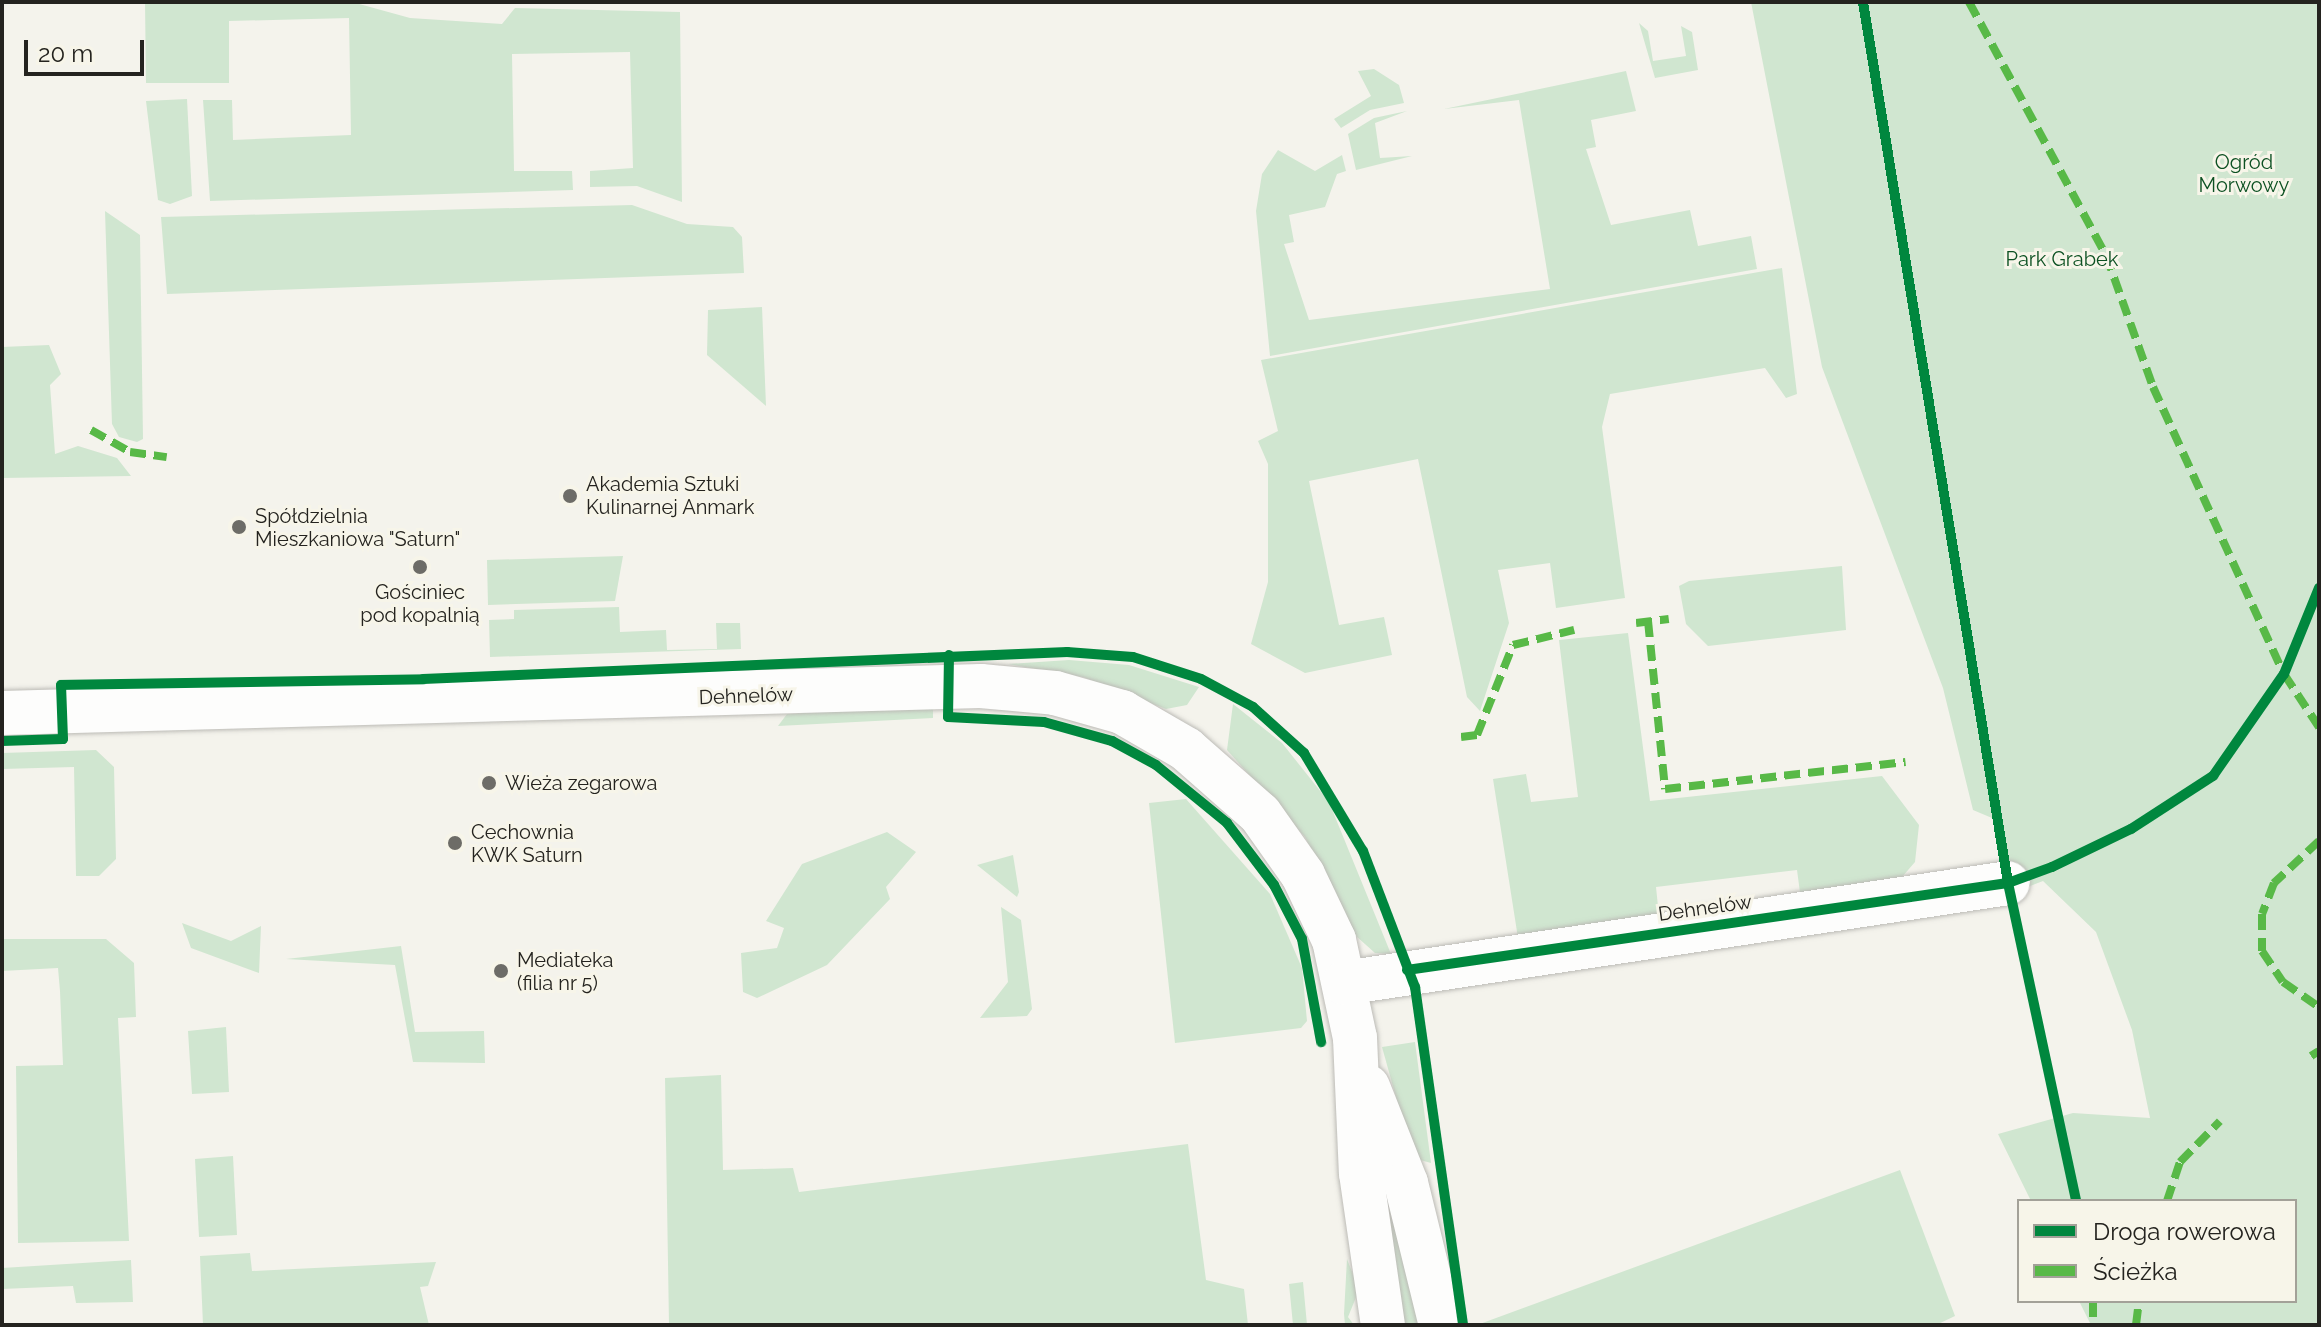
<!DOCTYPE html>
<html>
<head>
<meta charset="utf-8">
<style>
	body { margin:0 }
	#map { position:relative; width:2321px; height:1327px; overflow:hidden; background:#f4f3ec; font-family:Raleway,sans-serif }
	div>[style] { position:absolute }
	.green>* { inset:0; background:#d0e6d0 }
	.roads { filter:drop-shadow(0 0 2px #bcbbb6) drop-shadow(0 0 2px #bcbbb6) }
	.minor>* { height:44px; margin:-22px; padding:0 22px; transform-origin:22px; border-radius:22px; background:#fdfdfc }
	.quiet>* { height:8px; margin-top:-4px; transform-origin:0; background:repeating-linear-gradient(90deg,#58b947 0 16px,transparent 0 24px) }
	.cycleway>* { height:10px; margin:-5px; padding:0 5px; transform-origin:5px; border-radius:5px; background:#00873e }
	.dots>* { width:22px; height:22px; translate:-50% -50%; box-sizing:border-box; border:4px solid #f7f5e9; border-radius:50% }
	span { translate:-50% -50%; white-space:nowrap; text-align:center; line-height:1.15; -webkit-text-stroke:6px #f7f5e9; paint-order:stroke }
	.park-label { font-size:20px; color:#0c5122 }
	.poi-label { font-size:20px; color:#24231f }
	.left { translate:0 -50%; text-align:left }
	.street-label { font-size:20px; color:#24231f }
	.frame { position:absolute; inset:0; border:4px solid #24231f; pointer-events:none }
	.legend { position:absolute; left:2017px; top:1199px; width:280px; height:104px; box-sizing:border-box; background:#f7f5e9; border:2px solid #a3a198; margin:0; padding:10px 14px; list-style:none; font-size:24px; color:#24231f }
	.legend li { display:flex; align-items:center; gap:16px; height:40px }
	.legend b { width:40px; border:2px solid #a3a198 }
	.scale { position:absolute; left:24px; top:40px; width:120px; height:36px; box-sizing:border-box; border:4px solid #24231f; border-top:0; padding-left:10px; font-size:24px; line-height:28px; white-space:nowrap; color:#24231f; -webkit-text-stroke:6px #f7f5e9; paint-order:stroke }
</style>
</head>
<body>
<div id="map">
	<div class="green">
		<i style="clip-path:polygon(145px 2px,352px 2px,410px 18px,502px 24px,515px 8px,680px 12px,682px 202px,637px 186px,590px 187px,590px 171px,633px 168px,630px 52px,512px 54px,514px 171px,572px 171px,573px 190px,210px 201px,203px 100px,232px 100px,233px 140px,351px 135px,349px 18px,229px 21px,229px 83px,146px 83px)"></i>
		<i style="clip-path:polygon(1751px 2px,2319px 2px,2319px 1325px,2091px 1325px,2079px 1301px,2295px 1301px,2295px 1201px,2031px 1201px,1998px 1134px,2073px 1113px,2150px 1118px,2132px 1030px,2096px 932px,2043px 881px,2020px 890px,1992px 818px,1973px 810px,1943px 688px,1822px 367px)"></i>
		<i style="clip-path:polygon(1639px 23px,1648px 31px,1653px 61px,1686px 56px,1681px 26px,1692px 32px,1698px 70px,1655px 78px)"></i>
		<i style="clip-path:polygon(1374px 69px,1399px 85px,1404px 103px,1370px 110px,1341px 128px,1334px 119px,1371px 96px,1358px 71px)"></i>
		<i style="clip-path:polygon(1626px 71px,1636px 111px,1591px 120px,1596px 147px,1586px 149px,1611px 225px,1690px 210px,1698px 246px,1751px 236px,1757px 269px,1270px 356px,1256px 211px,1262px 174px,1278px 150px,1315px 171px,1342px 155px,1346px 171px,1337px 174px,1325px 207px,1289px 215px,1294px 242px,1284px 244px,1309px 320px,1550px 289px,1519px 100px,1444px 109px)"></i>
		<i style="clip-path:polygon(187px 99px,192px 196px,170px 204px,158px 200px,146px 101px)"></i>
		<i style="clip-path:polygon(1407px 111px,1375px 123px,1380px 158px,1412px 156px,1356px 170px,1348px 134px,1374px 118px)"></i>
		<i style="clip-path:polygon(632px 205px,687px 224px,733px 227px,742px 237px,744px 273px,167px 294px,161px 217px)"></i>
		<i style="clip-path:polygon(105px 211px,140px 235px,143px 439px,137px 442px,119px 437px,112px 424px)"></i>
		<i style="clip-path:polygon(1782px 268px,1797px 394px,1786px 398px,1765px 368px,1610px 394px,1602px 427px,1625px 598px,1556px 608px,1550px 563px,1498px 570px,1509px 623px,1480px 711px,1467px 697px,1418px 459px,1309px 481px,1339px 625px,1384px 617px,1392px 655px,1305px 673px,1251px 644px,1268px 582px,1268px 464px,1258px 441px,1278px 431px,1261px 360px)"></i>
		<i style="clip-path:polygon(762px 307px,766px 406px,707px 355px,708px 310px)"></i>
		<i style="clip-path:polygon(49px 345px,61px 374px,50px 385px,55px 454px,78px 446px,117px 458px,131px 476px,2px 478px,2px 347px)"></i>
		<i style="clip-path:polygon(623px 556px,615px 601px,488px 605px,487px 560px)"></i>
		<i style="clip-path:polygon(1842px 566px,1846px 630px,1708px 646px,1686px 624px,1679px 586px,1689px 581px)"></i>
		<i style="clip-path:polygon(619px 607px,620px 632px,666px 630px,667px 650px,717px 649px,716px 623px,740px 623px,741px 649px,490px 657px,489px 620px,514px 619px,514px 610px)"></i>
		<i style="clip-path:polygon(1628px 633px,1650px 801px,1882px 776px,1919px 825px,1915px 862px,1902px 877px,1867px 891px,1801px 900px,1797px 870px,1656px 887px,1659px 916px,1518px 938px,1493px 779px,1526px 774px,1531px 802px,1578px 797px,1559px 640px)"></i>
		<i style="clip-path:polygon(1069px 660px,1129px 665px,1199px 687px,1187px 705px,1166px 709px,1083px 677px,1008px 664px)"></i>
		<i style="clip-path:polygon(1233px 704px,1282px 743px,1329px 802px,1391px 954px,1375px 953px,1356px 936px,1305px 837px,1227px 750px)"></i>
		<i style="clip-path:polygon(933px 706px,933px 718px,778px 726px,787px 714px)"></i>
		<i style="clip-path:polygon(96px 750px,114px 767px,116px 859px,99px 876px,76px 876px,74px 767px,2px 769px,2px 753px)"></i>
		<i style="clip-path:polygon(1186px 799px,1270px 894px,1302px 968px,1307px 1021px,1301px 1028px,1175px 1043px,1149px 803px)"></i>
		<i style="clip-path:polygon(887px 832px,916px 852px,886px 887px,890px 899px,827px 965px,757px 998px,743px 992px,741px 953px,777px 948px,784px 928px,766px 921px,802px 864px)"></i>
		<i style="clip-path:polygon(1013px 855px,1019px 892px,1017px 897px,977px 865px)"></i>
		<i style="clip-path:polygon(1001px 907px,1021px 920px,1032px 1009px,1027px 1016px,980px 1018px,1008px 982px)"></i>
		<i style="clip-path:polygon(182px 923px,231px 941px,261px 926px,259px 973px,191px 948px)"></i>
		<i style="clip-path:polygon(2px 939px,106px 939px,134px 963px,136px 1017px,118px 1018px,129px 1241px,18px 1243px,16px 1066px,63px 1065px,60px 991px,58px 968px,2px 971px)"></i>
		<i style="clip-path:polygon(401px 946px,415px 1032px,484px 1031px,485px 1063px,413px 1062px,395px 965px,286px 959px)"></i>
		<i style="clip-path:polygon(226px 1027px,229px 1092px,192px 1094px,188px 1031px)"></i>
		<i style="clip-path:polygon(1415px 1042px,1431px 1163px,1413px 1158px,1382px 1047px)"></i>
		<i style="clip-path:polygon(721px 1075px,723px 1170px,793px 1168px,799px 1192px,1188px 1144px,1206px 1280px,1244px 1289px,1248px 1325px,669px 1325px,665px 1078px)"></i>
		<i style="clip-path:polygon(1368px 1112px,1425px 1325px,1401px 1325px)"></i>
		<i style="clip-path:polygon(233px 1156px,237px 1235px,199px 1237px,195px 1159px)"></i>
		<i style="clip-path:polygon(1900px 1170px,1955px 1316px,1936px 1325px,1477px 1325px)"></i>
		<i style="clip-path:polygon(250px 1253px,252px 1271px,436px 1262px,428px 1286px,420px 1287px,429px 1325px,203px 1325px,200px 1256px)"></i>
		<i style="clip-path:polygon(1347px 1259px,1359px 1290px,1348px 1317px,1354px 1325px,1345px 1325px,1344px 1314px)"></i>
		<i style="clip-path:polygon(131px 1260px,133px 1302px,76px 1303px,73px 1286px,2px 1289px,2px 1268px)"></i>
		<i style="clip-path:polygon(1303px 1282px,1307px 1325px,1293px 1325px,1289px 1284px)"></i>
	</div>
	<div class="roads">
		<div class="minor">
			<i style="left:2px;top:713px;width:979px;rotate:-1.58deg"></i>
			<i style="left:981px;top:686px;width:74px;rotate:5.4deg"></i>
			<i style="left:1055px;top:693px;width:70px;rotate:15.8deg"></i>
			<i style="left:1122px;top:712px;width:74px;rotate:30deg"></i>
			<i style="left:1186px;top:749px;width:98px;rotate:41.3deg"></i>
			<i style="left:1260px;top:814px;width:75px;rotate:54.8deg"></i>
			<i style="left:1303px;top:875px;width:72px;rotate:64.5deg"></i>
			<i style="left:1334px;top:940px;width:100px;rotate:77.9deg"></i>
			<i style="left:1355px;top:1038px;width:135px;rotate:87.5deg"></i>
			<i style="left:1361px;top:1173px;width:154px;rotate:81.8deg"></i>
			<i style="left:1344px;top:983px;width:671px;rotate:-8.56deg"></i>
			<i style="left:1368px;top:1087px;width:103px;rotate:68.4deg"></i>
			<i style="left:1406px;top:1183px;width:146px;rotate:76.2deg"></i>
		</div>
	</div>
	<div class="quiet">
		<i style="left:1969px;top:2px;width:288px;rotate:61.6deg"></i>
		<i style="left:2106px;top:255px;width:140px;rotate:70.4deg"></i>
		<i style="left:2153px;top:387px;width:315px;rotate:65.5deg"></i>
		<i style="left:2284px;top:674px;width:64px;rotate:56.6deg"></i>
		<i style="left:91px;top:430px;width:45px;rotate:29.4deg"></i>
		<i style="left:130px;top:452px;width:37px;rotate:8deg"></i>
		<i style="left:1648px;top:621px;width:169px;rotate:84.2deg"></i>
		<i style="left:1665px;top:789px;width:242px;rotate:-6.4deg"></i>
		<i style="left:1636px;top:623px;width:33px;rotate:-7deg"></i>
		<i style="left:1461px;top:737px;width:16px;rotate:-7deg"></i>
		<i style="left:1477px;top:735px;width:97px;rotate:-68.2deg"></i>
		<i style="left:1513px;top:645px;width:63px;rotate:-13.8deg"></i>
		<i style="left:2319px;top:841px;width:62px;rotate:137deg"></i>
		<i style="left:2274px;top:883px;width:33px;rotate:111deg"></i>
		<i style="left:2262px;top:914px;width:37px;rotate:90deg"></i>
		<i style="left:2262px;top:951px;width:37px;rotate:56deg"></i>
		<i style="left:2283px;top:982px;width:44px;rotate:34.8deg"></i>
		<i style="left:2311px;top:1056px;width:9px;rotate:-32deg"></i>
		<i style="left:2167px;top:1201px;width:41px;rotate:-71.6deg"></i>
		<i style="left:2180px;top:1162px;width:57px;rotate:-45.7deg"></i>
		<i style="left:2093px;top:1301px;width:24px;rotate:90deg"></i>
		<i style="left:2136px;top:1325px;width:24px;rotate:-83deg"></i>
	</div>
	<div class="cycleway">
		<i style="left:1863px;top:2px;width:893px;rotate:80.65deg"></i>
		<i style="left:2008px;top:883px;width:325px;rotate:77.9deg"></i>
		<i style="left:949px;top:655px;width:62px;rotate:90.9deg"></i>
		<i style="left:948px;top:717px;width:96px;rotate:3deg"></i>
		<i style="left:1044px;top:722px;width:71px;rotate:15.6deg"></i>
		<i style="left:1112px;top:741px;width:50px;rotate:28.6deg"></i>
		<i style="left:1156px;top:765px;width:92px;rotate:39.2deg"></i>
		<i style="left:1227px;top:823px;width:78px;rotate:52.8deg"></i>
		<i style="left:1274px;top:885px;width:61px;rotate:62.6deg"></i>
		<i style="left:1302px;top:939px;width:105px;rotate:79.5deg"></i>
		<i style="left:2px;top:741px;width:61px;rotate:-1.9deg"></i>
		<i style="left:63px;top:739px;width:54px;rotate:-92.1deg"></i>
		<i style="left:61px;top:685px;width:362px;rotate:-0.9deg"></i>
		<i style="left:423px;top:679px;width:645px;rotate:-2.4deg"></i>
		<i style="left:1067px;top:652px;width:66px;rotate:4.3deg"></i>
		<i style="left:1133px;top:657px;width:71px;rotate:17.9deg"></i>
		<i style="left:1201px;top:679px;width:59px;rotate:28.3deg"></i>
		<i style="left:1253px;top:707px;width:69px;rotate:42deg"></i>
		<i style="left:1304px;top:753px;width:114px;rotate:59deg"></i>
		<i style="left:1363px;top:851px;width:146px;rotate:69.1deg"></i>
		<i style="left:1415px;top:987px;width:341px;rotate:81.9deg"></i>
		<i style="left:1407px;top:970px;width:607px;rotate:-8.24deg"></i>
		<i style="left:2008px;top:883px;width:47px;rotate:-20deg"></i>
		<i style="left:2052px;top:867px;width:88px;rotate:-25.7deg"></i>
		<i style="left:2131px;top:829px;width:98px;rotate:-32.9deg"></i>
		<i style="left:2213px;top:776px;width:124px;rotate:-55.2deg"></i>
		<i style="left:2284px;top:674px;width:93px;rotate:-67.9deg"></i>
	</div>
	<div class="dots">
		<i style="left:570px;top:496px;background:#6d6c67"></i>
		<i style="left:239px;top:527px;background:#6d6c67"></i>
		<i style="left:420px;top:567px;background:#6d6c67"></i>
		<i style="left:489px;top:783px;background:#6d6c67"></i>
		<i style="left:455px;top:843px;background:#6d6c67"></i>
		<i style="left:501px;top:971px;background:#6d6c67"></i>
	</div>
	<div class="park-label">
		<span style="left:2244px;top:174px">Ogród<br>Morwowy</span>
		<span style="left:2062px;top:259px">Park Grabek</span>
	</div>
	<div class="poi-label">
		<span class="left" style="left:586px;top:496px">Akademia Sztuki<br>Kulinarnej Anmark</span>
		<span class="left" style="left:255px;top:528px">Spółdzielnia<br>Mieszkaniowa "Saturn"</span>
		<span style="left:420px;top:604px">Gościniec<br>pod kopalnią</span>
		<span class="left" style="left:505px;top:783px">Wieża zegarowa</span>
		<span class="left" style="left:471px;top:844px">Cechownia<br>KWK Saturn</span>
		<span class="left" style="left:517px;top:972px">Mediateka<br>(filia nr 5)</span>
	</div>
	<div class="street-label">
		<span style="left:746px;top:696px;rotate:-2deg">Dehnelów</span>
		<span style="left:1705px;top:908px;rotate:-8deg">Dehnelów</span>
	</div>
	<div class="frame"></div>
	<ul class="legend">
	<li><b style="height:10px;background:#00873e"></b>Droga rowerowa</li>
	<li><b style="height:10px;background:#58b947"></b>Ścieżka</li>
	</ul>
	<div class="scale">20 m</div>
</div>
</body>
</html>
